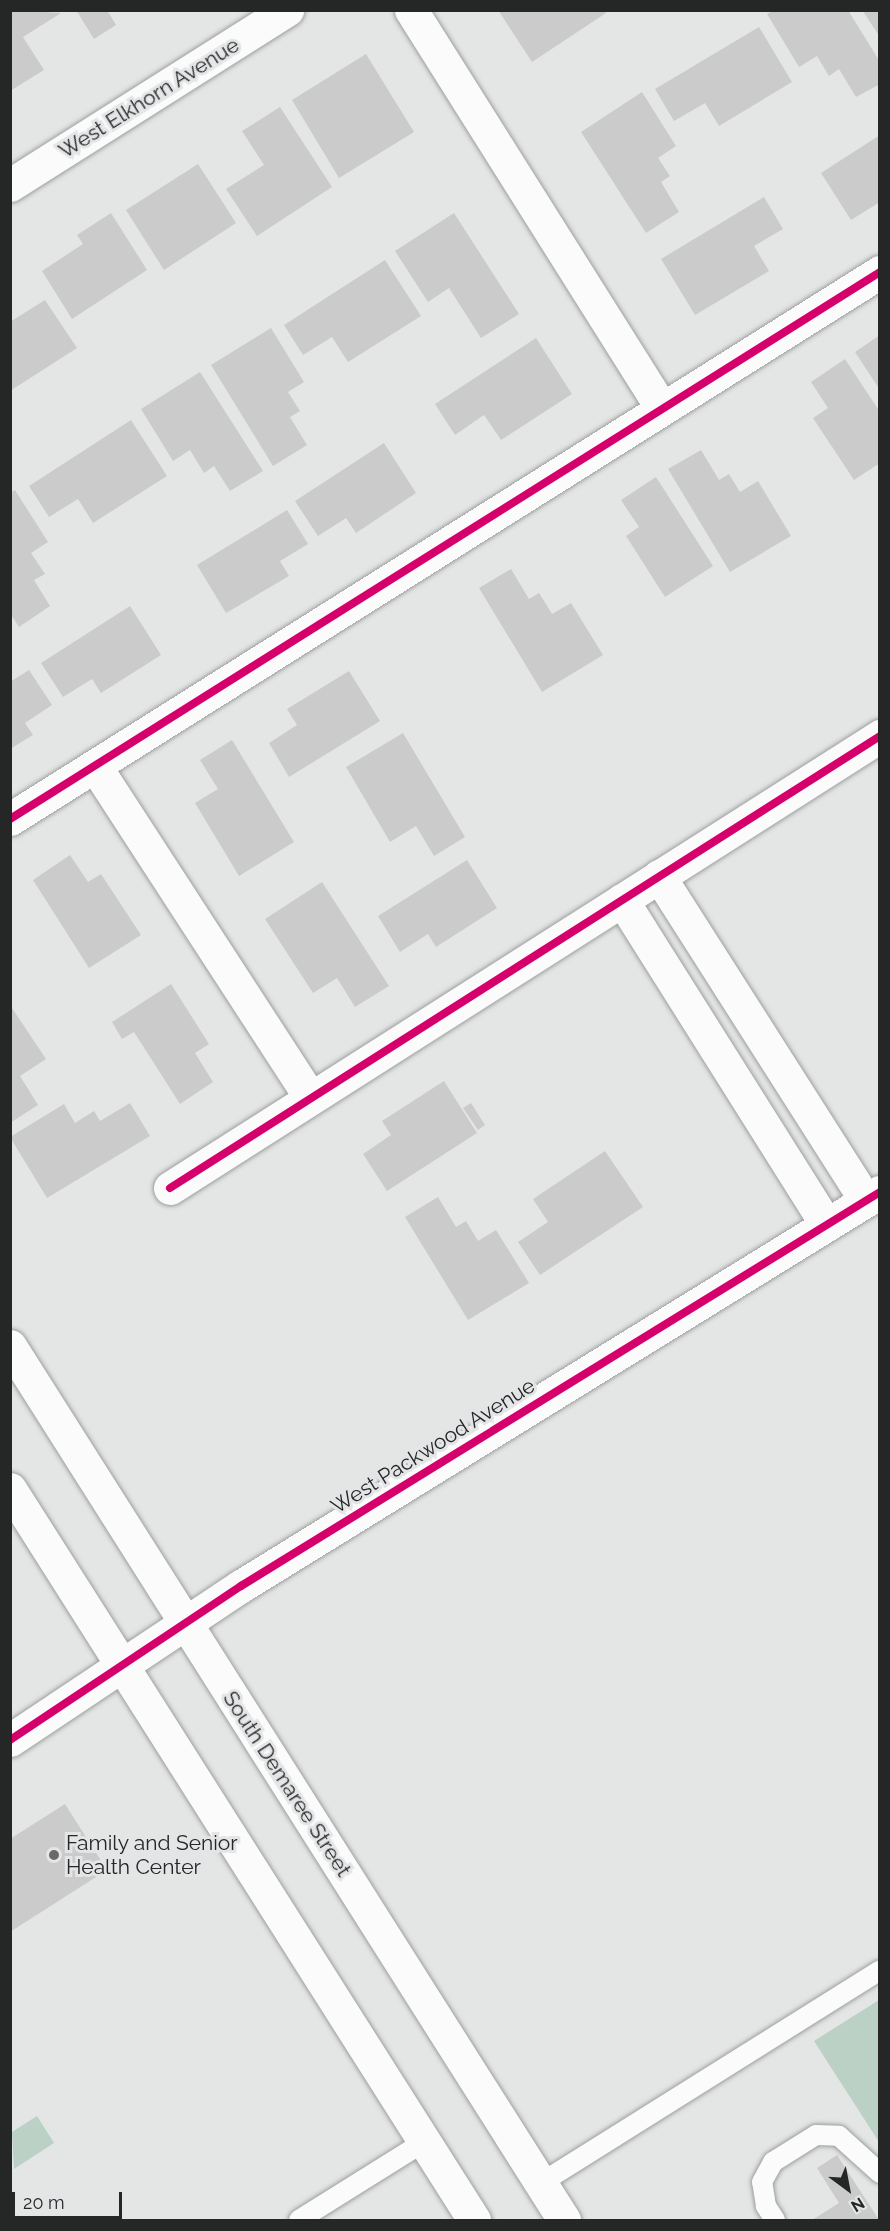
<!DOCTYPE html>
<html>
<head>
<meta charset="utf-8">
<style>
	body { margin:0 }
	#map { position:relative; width:890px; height:2231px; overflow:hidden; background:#e4e5e5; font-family:Raleway,sans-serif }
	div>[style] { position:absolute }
	.green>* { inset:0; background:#bbd1c6 }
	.building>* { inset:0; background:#cbcbcb }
	.roads { filter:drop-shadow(0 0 2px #9e9f9f) drop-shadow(0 0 2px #9e9f9f) }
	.lane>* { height:20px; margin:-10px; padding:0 10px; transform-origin:10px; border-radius:10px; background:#fbfbfb }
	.street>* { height:33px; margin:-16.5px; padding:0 16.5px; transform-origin:16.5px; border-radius:16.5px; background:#fbfbfb }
	.secondary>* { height:33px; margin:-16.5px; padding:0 16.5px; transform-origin:16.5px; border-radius:16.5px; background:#fbfbfb }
	.cycleway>* { height:8px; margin:-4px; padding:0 4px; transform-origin:4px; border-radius:4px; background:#d6006c }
	.dots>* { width:16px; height:16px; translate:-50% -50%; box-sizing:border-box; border:3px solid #e3e5e6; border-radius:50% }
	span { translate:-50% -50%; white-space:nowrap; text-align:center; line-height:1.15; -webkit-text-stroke:6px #e3e5e6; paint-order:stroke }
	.street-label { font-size:21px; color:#252626 }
	.poi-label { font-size:21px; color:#252626 }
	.left { translate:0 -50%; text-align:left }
	.frame { position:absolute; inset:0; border:12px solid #252626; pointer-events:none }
	.north { position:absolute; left:818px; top:2159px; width:60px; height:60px; -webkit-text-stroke:4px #e3e5e6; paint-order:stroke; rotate:148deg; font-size:16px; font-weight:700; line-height:24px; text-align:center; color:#252626 }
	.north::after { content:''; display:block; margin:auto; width:21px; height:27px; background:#252626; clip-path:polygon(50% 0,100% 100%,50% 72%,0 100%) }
	.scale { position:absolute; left:12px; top:2192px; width:110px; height:27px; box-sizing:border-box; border:3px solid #252626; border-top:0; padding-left:8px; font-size:18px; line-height:21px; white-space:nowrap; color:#252626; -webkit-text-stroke:4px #e3e5e6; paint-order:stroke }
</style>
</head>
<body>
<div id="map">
	<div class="green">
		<i style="clip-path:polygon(879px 2000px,879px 2142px,814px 2041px)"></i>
		<i style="clip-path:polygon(37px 2116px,54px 2143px,14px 2169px,12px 2132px)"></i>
	</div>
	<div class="building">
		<i style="clip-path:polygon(10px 10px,61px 13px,23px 37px,44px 70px,10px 91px)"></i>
		<i style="clip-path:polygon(76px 10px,107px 10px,116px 25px,94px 39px)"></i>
		<i style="clip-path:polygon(498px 10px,605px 10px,606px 13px,532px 62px)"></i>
		<i style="clip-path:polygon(774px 10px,848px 10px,880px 62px,880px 84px,856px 97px,839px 69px,829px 76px,817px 56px,799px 67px,767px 14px)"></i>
		<i style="clip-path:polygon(862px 10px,880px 10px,880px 37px)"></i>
		<i style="clip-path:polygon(759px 27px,792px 82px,719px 126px,705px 103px,674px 121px,655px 89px)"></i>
		<i style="clip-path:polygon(366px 54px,414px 132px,339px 178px,292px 100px)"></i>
		<i style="clip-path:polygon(642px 92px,676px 146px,658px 158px,670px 176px,661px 182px,679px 212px,646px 233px,581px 132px)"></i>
		<i style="clip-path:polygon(280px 107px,332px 187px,257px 236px,226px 189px,264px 165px,242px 131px)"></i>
		<i style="clip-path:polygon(880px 135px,880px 202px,851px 220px,821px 173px)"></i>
		<i style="clip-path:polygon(198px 164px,236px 223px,164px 270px,126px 210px)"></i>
		<i style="clip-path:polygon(764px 197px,783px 229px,754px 246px,769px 271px,695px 315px,661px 259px)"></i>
		<i style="clip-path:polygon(111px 213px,147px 270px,72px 319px,42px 271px,83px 244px,77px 235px)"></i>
		<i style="clip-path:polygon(454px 213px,519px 314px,481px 338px,449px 288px,428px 302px,395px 251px)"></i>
		<i style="clip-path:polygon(385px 260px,421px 316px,348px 362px,332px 337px,303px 355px,284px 325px)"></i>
		<i style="clip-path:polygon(45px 300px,77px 348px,10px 391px,10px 322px)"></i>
		<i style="clip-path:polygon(271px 328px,304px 382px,288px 392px,300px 411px,290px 417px,307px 445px,273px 466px,211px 365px)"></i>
		<i style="clip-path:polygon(880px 335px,880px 390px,855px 352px)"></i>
		<i style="clip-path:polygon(536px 338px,572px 394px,501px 440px,484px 415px,455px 435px,435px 404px)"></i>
		<i style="clip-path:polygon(845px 359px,880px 412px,880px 463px,854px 480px,813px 418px,828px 408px,811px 382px)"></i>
		<i style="clip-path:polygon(200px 372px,263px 471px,230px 491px,214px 466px,204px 473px,190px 450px,173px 461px,141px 409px)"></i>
		<i style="clip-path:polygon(131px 420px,167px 476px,93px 523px,78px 499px,49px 517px,29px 486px)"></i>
		<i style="clip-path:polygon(384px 443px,416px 493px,356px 533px,346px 518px,318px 536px,295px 501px)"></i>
		<i style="clip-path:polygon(701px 450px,719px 480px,729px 474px,740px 492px,758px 481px,791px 536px,730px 572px,668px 469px)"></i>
		<i style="clip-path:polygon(656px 477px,713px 566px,665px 597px,626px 536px,639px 527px,621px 500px)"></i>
		<i style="clip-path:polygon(15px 490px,48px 542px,31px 553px,45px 574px,34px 580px,50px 606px,19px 627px,10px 613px,10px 493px)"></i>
		<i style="clip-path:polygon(287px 510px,308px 544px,280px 561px,289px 576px,226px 613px,197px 565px)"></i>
		<i style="clip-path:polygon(511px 569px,529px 599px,539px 593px,552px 614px,571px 603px,603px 655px,542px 692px,479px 588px)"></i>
		<i style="clip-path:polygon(130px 606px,161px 655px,101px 693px,92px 679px,63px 697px,41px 663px)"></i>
		<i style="clip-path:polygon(29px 670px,52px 705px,25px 723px,33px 735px,10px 749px,10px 682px)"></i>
		<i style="clip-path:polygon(349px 671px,380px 721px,289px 777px,269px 743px,297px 725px,287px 709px)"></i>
		<i style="clip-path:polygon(403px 733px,465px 837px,434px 856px,416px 826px,390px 842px,346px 767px)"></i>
		<i style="clip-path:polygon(232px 740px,294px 842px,239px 876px,195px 803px,218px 789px,200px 760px)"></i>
		<i style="clip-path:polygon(70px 855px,88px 882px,101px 874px,141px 935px,89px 968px,33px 880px)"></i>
		<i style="clip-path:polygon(467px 860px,497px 908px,436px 947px,428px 934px,400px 952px,378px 916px)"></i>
		<i style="clip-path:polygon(322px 882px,389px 986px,355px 1007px,337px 978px,313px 993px,265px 919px)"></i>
		<i style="clip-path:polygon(171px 984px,209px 1044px,195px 1053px,213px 1082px,180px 1104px,134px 1032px,122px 1039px,112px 1022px)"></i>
		<i style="clip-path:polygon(10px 1005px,46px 1059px,20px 1076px,38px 1105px,10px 1123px)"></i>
		<i style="clip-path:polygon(444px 1081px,477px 1133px,387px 1191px,363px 1154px,391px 1135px,382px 1121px)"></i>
		<i style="clip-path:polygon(130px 1103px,150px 1136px,47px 1198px,10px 1137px,64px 1104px,75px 1123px,94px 1111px,100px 1121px)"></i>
		<i style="clip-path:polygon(471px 1103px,485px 1125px,478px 1130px,463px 1108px)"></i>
		<i style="clip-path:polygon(605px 1151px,643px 1207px,540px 1275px,518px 1242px,548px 1222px,533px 1199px)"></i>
		<i style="clip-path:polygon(438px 1197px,456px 1227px,466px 1221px,478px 1241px,496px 1230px,529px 1283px,468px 1320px,405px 1217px)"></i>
		<i style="clip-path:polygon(65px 1804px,107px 1870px,10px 1932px,10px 1839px)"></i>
		<i style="clip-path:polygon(837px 2155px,879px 2220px,812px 2220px,839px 2203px,817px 2168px)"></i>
	</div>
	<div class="roads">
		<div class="lane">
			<i style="left:541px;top:2183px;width:400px;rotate:-32.1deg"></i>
			<i style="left:299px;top:2220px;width:147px;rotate:-32deg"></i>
			<i style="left:775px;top:2220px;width:17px;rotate:-123deg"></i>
			<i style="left:766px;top:2206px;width:24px;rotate:-99deg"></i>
			<i style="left:762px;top:2182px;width:23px;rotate:-61deg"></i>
			<i style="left:773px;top:2162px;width:51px;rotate:-32.1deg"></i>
			<i style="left:816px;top:2135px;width:23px;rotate:2deg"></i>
			<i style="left:839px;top:2136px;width:55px;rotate:42.1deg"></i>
		</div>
		<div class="street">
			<i style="left:411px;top:10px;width:471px;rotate:57.8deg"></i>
			<i style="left:10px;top:185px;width:328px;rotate:-32.3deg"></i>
			<i style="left:95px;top:766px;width:395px;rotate:57deg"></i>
			<i style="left:10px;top:819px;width:1028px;rotate:-32.16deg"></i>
			<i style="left:659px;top:876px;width:385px;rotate:57.5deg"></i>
			<i style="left:622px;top:900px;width:383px;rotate:57.8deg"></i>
			<i style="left:170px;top:1188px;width:842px;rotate:-32.48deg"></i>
			<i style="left:10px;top:1740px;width:278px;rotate:-33.7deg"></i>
			<i style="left:241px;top:1586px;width:751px;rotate:-31.66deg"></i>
		</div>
		<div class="secondary">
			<i style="left:10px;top:1346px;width:1035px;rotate:57.63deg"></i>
			<i style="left:10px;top:1489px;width:866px;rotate:57.59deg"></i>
		</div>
	</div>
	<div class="cycleway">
		<i style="left:10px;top:819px;width:1028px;rotate:-32.16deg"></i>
		<i style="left:170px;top:1188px;width:842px;rotate:-32.48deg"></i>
		<i style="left:10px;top:1740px;width:278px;rotate:-33.7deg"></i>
		<i style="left:241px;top:1586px;width:751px;rotate:-31.66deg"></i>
	</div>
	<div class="dots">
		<i style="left:54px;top:1855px;background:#686969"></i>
	</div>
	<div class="street-label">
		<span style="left:149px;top:98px;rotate:-32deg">West Elkhorn Avenue</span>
		<span style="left:433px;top:1446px;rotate:-32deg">West Packwood Avenue</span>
		<span style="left:287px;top:1784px;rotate:57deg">South Demaree Street</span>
	</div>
	<div class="poi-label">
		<span class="left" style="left:66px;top:1855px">Family and Senior<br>Health Center</span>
	</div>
	<div class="frame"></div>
	<div class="north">N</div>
	<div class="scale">20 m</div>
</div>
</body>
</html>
